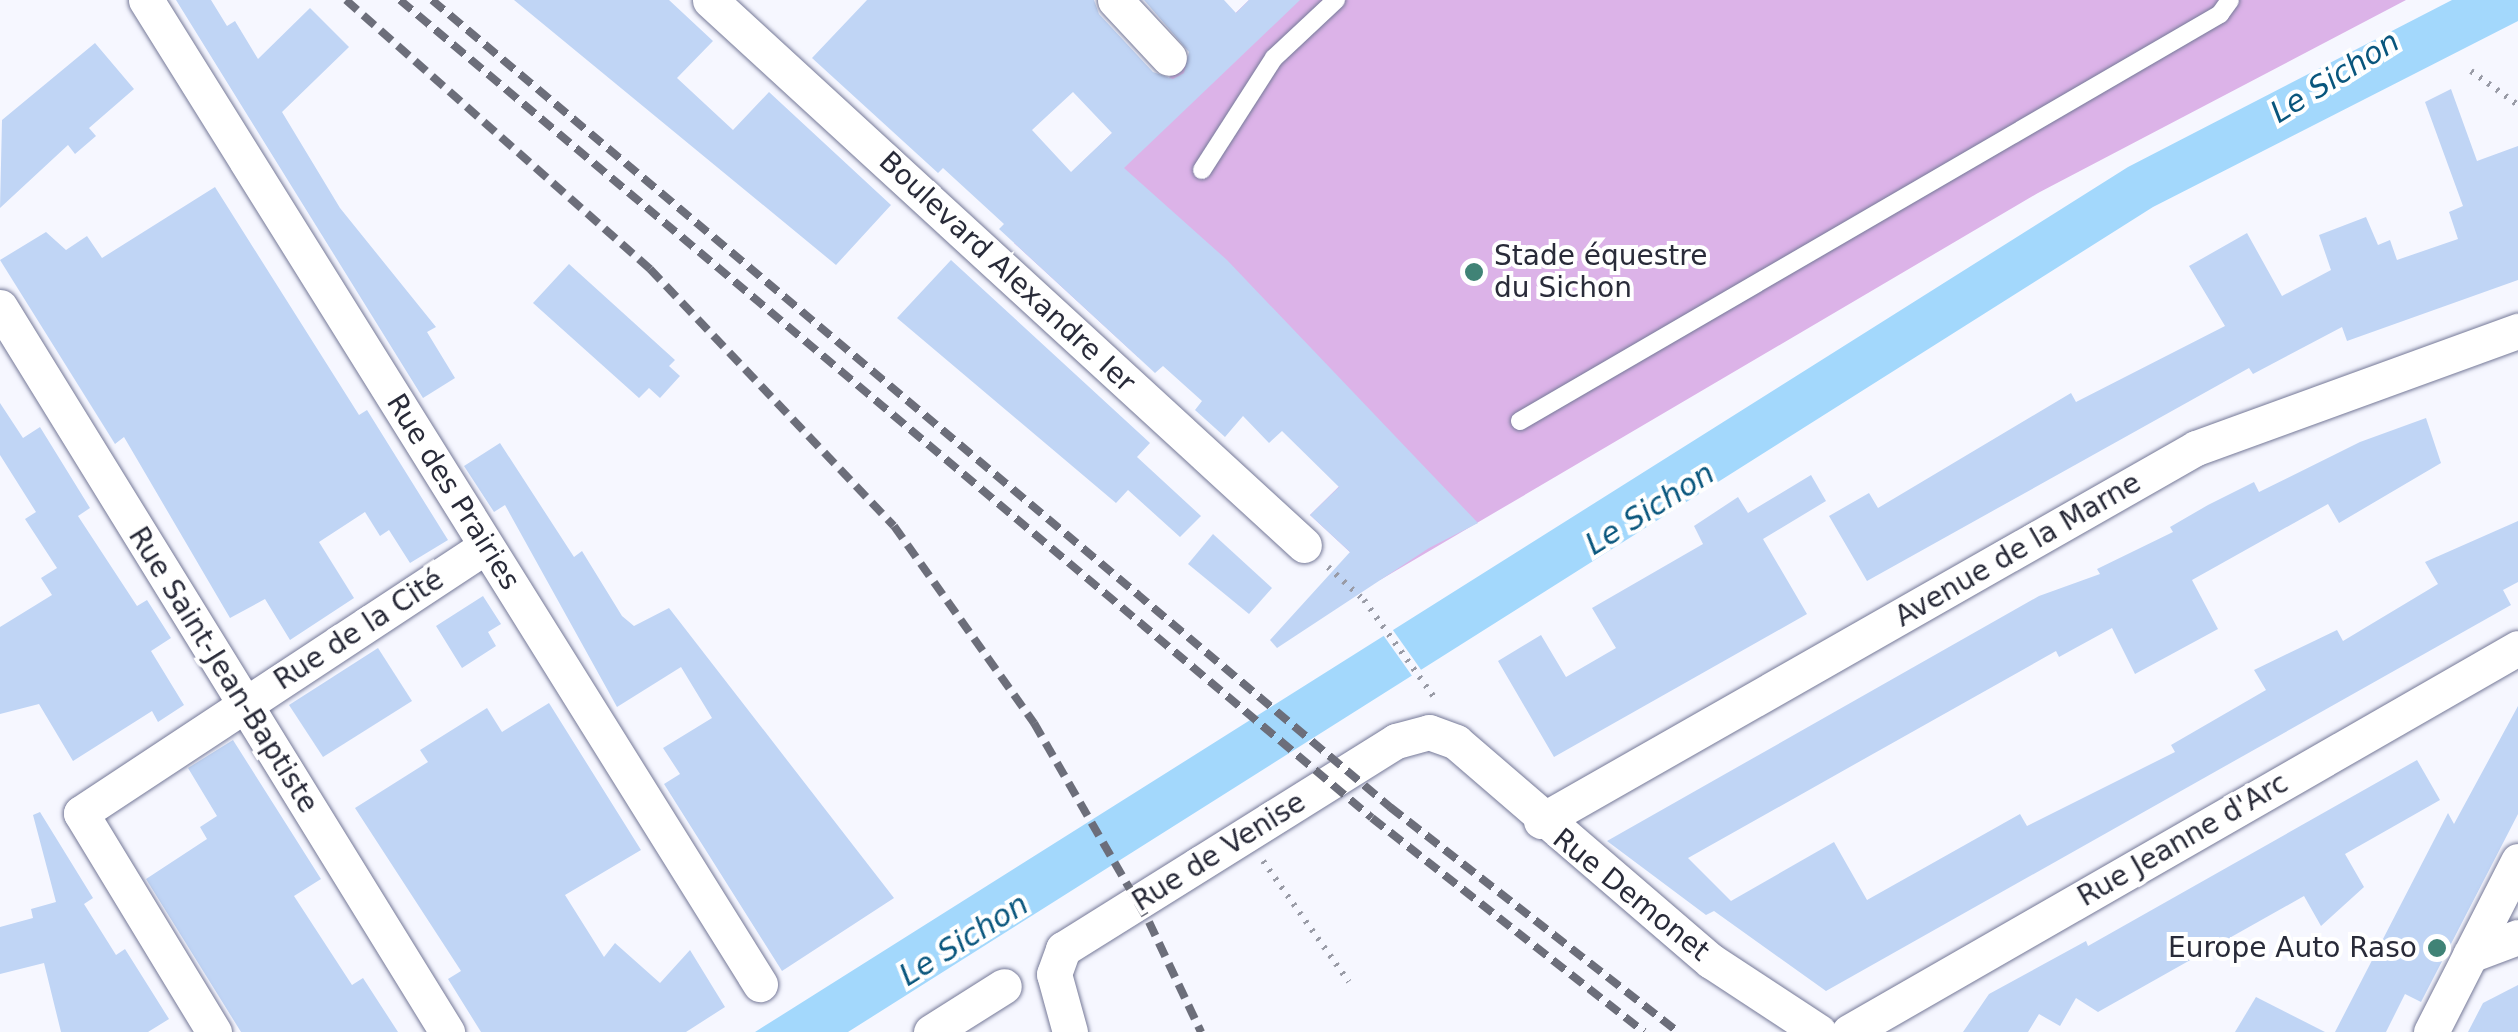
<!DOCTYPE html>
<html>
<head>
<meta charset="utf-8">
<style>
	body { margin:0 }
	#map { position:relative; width:2518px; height:1032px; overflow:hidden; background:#f6f7ff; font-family:"DejaVu Sans",sans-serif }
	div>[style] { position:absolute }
	.green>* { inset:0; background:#dcb3e8 }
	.water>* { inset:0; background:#a3d8fc }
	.pier>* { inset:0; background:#f6f7ff }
	.building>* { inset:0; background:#c0d5f5 }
	.path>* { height:6px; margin-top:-3px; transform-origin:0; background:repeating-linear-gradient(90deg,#999ba6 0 2.5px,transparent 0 10.5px) }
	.roads { filter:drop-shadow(0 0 2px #757998) drop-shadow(0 0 2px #757998) }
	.lane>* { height:18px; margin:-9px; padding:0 9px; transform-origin:9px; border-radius:9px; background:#fff }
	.street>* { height:35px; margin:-17.5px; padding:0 17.5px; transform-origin:17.5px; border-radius:17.5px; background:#fff }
	.rail>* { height:8px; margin-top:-4px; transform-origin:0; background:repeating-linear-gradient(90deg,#6c6e7a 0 15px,transparent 0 23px) }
	.dots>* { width:28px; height:28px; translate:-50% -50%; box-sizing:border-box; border:5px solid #fff; border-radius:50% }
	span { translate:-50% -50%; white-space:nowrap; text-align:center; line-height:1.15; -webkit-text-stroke:8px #fff; paint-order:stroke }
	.poi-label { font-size:28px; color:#292b39 }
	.left { translate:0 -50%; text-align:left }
	.right { translate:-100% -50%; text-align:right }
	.street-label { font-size:28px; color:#292b39 }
	.water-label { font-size:30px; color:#09567d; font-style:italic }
</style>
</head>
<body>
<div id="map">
	<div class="green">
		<i style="clip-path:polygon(1249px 0,2406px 0,2038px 193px,1380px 580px,1310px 515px,1392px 434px,1191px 300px,1138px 357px,1014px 243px,1077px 179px,1071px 173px)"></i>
	</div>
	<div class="water">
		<i style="clip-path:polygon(2452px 0,2518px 0,2518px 21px,2153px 207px,848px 1032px,755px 1032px,2128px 167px)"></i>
	</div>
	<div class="pier">
		<i style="clip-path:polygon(1390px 626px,1424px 674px,1415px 680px,1381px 632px)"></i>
	</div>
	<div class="building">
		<i style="clip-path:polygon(176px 0,211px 0,227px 26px,235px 21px,258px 59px,310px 8px,349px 47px,282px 112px,340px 208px,436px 327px,427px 332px,455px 378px,423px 398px)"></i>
		<i style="clip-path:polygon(514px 0,669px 0,713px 41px,677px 78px,733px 130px,769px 92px,891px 205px,836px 265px)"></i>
		<i style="clip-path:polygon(evenodd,867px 0,1094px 0,1099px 14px,1153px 72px,1173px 79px,1184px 73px,1189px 52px,1144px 0,1224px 0,1236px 13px,1249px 0,1300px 0,1124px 168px,1227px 260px,1478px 523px,1429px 548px,1277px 648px,1270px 640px,1350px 552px,1310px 515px,1339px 487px,1282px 431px,1269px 443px,1243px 416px,1225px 437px,1195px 410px,1202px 401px,1163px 366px,1155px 373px,999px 229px,1004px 224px,943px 168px,938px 173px,812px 58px,867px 0,1073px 92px,1112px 133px,1071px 172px,1032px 130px,1073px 92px)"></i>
		<i style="clip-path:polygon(95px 43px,134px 89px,89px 128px,96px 136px,75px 154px,68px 145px,0 208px,2px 120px)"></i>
		<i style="clip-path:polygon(2451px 89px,2477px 161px,2518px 146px,2518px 280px,2347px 341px,2342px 327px,2253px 374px,2249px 368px,1867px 581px,1829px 516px,1869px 493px,1878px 508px,2071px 393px,2076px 402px,2225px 326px,2189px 266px,2233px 241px,2247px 233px,2282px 296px,2331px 270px,2319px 235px,2366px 217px,2378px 245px,2390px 240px,2397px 260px,2458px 239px,2449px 212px,2463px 206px,2425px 102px)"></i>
		<i style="clip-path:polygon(215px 187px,359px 415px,367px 410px,448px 540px,410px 563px,389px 530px,380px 536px,365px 512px,319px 542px,354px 598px,290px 640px,265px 599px,230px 618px,124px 437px,115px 444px,0 260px,46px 232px,66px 250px,87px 236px,102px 258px)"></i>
		<i style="clip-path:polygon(951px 260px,1150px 443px,1137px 457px,1201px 516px,1180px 537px,1128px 490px,1116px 503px,897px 318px)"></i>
		<i style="clip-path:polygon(569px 264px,675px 360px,669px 366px,680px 376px,660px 398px,649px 388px,639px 398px,533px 303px)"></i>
		<i style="clip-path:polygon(0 403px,23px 438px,40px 427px,90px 508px,78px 516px,137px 606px,147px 600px,171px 638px,151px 651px,184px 705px,158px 722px,152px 711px,73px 761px,39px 704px,0 714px,0 627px,52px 595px,41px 578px,57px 568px,25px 519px,36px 512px,0 455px)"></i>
		<i style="clip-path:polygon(2426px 418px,2441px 463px,2339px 523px,2328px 504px,2192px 580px,2218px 629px,2135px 674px,2112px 628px,2059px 657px,2056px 651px,1688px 858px,1731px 901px,1834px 842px,1867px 900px,2020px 814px,2027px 826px,2175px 752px,2171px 745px,2266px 690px,2254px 670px,2337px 630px,2343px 641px,2438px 584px,2425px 562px,2518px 521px,2518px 582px,2503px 590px,2511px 605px,1826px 991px,1714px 911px,1706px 915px,1607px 841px,2039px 596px,2100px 574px,2097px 569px,2173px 532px,2170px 527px,2208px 505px,2254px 482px,2259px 492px,2360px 442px)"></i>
		<i style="clip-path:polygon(500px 443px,574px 557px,582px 551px,622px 616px,634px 626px,669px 608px,894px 898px,782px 971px,664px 784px,680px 774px,663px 748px,712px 718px,681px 667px,617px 707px,505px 505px,494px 512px,464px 466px)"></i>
		<i style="clip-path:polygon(1811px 475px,1826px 501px,1763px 539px,1807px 614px,1554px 757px,1498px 661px,1541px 635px,1566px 677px,1616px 648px,1592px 608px,1703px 544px,1694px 526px,1738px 497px,1748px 513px)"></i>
		<i style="clip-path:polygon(1213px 534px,1272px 588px,1249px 614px,1188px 564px)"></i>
		<i style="clip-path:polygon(483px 596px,501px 624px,488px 632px,496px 646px,462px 668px,436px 626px)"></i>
		<i style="clip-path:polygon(378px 648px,412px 701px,323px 757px,289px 705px)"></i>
		<i style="clip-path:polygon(549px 703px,641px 850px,565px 895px,604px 957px,615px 943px,660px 983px,690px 950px,725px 1007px,686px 1032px,481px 1032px,448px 979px,461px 971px,355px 808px,428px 762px,420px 750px,487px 708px,502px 732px)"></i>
		<i style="clip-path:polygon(2518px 706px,2518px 814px,2421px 1002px,2405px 994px,2386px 1032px,2335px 1032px,2448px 813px,2454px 824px)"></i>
		<i style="clip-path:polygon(233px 740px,321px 879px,294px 896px,352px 985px,363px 978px,398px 1032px,241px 1032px,146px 879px,207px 839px,200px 827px,217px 816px,188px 768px)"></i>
		<i style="clip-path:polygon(2417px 760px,2440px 800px,2345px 854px,2364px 887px,2321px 926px,2304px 896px,2098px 1012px,2076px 998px,2060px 1026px,2039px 1014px,2028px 1032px,1963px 1032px,1989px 994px,2086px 941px,2088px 946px)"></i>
		<i style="clip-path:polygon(40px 812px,93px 898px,84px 904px,116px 955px,125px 949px,169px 1019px,148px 1032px,61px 1032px,44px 963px,0 974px,0 927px,33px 918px,31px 909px,56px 902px,33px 815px)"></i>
		<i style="clip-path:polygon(2518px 985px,2518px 1032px,2468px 1032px,2483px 1003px)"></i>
		<i style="clip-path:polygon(2256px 997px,2325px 1032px,2235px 1032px)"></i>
	</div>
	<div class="path">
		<i style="left:2471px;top:71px;width:58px;rotate:35.9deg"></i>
		<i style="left:1328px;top:567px;width:49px;rotate:42.5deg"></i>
		<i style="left:1364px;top:600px;width:123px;rotate:54.2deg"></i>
		<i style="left:1263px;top:861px;width:148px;rotate:54.6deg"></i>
	</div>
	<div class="roads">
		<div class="lane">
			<i style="left:1202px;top:170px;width:133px;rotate:-57.3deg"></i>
			<i style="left:1274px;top:58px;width:85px;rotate:-43.1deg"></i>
			<i style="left:1520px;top:421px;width:810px;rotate:-30.17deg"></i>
			<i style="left:2220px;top:14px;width:17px;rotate:-54deg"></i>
		</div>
		<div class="street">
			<i style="left:146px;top:0;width:1160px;rotate:58.04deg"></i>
			<i style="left:710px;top:0;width:806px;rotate:42.54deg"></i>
			<i style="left:1115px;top:0;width:79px;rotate:47deg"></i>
			<i style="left:0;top:307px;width:852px;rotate:58.34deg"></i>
			<i style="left:1541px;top:821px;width:754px;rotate:-29.66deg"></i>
			<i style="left:2196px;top:448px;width:343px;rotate:-20deg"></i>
			<i style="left:2470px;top:955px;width:51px;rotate:-20.6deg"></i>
			<i style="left:214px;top:1032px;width:256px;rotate:-121.3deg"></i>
			<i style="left:81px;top:813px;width:485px;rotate:-33.4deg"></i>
			<i style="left:931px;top:1032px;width:86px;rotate:-32.2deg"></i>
			<i style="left:1070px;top:1032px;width:60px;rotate:-105.4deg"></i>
			<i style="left:1054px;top:974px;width:27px;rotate:-70deg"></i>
			<i style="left:1063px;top:949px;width:393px;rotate:-32deg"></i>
			<i style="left:1396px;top:741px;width:34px;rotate:-15deg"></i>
			<i style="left:1429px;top:732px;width:29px;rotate:20deg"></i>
			<i style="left:1456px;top:742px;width:336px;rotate:40.7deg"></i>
			<i style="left:1711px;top:961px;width:129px;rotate:33.3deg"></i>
			<i style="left:1849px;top:1032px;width:771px;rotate:-29.86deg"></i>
			<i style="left:2431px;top:1032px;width:192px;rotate:-63deg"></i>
		</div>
	</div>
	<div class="rail">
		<i style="left:346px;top:0;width:406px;rotate:41.5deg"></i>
		<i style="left:650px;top:269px;width:354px;rotate:46.5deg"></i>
		<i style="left:894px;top:526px;width:242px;rotate:54.6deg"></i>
		<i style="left:1034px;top:723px;width:230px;rotate:60deg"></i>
		<i style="left:1149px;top:922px;width:122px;rotate:64.7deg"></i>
		<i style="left:400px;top:0;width:1270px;rotate:40.08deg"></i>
		<i style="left:1372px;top:818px;width:346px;rotate:38.2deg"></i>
		<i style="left:432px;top:0;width:1253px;rotate:40.11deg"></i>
		<i style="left:1390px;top:807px;width:365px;rotate:38deg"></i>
	</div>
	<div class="dots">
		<i style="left:1474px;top:272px;background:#408376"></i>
		<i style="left:2437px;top:948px;background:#408376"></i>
	</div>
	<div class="poi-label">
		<span class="left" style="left:1494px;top:272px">Stade équestre<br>du Sichon</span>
		<span class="right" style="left:2417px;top:948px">Europe Auto Raso</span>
	</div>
	<div class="street-label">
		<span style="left:1007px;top:272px;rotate:43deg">Boulevard Alexandre Ier</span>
		<span style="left:453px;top:492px;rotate:58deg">Rue des Prairies</span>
		<span style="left:2018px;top:550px;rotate:-30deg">Avenue de la Marne</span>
		<span style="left:359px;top:630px;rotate:-33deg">Rue de la Cité</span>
		<span style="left:223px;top:670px;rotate:58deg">Rue Saint-Jean-Baptiste</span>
		<span style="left:2183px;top:840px;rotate:-30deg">Rue Jeanne d'Arc</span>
		<span style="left:1219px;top:852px;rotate:-32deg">Rue de Venise</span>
		<span style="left:1631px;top:895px;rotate:39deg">Rue Demonet</span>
	</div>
	<div class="water-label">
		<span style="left:2335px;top:77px;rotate:-32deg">Le Sichon</span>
		<span style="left:1650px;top:509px;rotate:-32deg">Le Sichon</span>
		<span style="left:964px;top:940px;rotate:-32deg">Le Sichon</span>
	</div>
</div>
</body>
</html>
